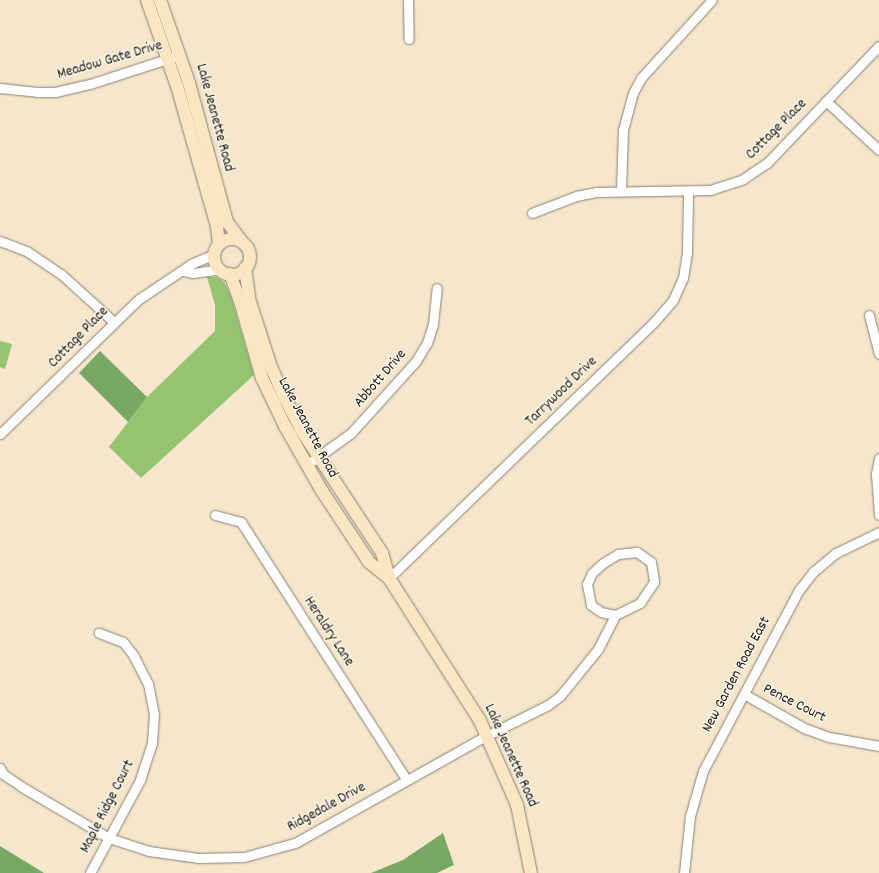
<!DOCTYPE html>
<html>
<head>
<meta charset="utf-8">
<style>
	body { margin:0 }
	#map { position:relative; width:879px; height:873px; overflow:hidden; background:#f5e6cc; font-family:Dekko,sans-serif }
	div>[style] { position:absolute }
	.green>* { inset:0; background:#94c372 }
	.forest>* { inset:0; background:#77a964 }
	.roads { filter:drop-shadow(0 0 1px #888174) drop-shadow(0 0 1px #888174) }
	.street>* { height:9px; margin:-4.5px; padding:0 4.5px; transform-origin:4.5px; border-radius:4.5px; background:#fff }
	.secondary>* { height:12px; margin:-6px; padding:0 6px; transform-origin:6px; border-radius:6px; background:#fbe6c4 }
	.secondary>.ring { margin:-6px; padding:0; box-sizing:content-box; background:none; border:12px solid #fbe6c4; border-radius:50% }
	span { translate:-50% -50%; white-space:nowrap; text-align:center; line-height:1.15; -webkit-text-stroke:3px #fcf5e5; paint-order:stroke }
	.street-label { font-size:15px; color:#1c1c1c }
</style>
</head>
<body>
<div id="map">
	<div class="green">
		<i style="clip-path:polygon(207px 277px,216px 277px,224px 282px,231px 296px,254px 375px,141px 478px,109px 447px,147px 397px,215px 331px,215px 305px)"></i>
		<i style="clip-path:polygon(0 341px,12px 344px,5px 369px,0 367px)"></i>
	</div>
	<div class="forest">
		<i style="clip-path:polygon(100px 351px,147px 397px,128px 422px,79px 373px)"></i>
		<i style="clip-path:polygon(443px 833px,454px 865px,437px 873px,371px 873px,403px 860px)"></i>
		<i style="clip-path:polygon(0 846px,44px 873px,0 873px)"></i>
	</div>
	<div class="roads">
		<div class="street">
			<i style="left:408px;top:0;width:39px;rotate:89deg"></i>
			<i style="left:0;top:88px;width:37px;rotate:6deg"></i>
			<i style="left:37px;top:92px;width:18px"></i>
			<i style="left:55px;top:92px;width:36px;rotate:-13deg"></i>
			<i style="left:90px;top:84px;width:87px;rotate:-18deg"></i>
			<i style="left:826px;top:101px;width:72px;rotate:42.8deg"></i>
			<i style="left:621px;top:190px;width:60px;rotate:-88.1deg"></i>
			<i style="left:623px;top:130px;width:38px;rotate:-75deg"></i>
			<i style="left:633px;top:93px;width:17px;rotate:-62deg"></i>
			<i style="left:641px;top:78px;width:105px;rotate:-47.7deg"></i>
			<i style="left:532px;top:213px;width:47px;rotate:-21.1deg"></i>
			<i style="left:576px;top:196px;width:20px;rotate:-11deg"></i>
			<i style="left:596px;top:192px;width:114px;rotate:-1deg"></i>
			<i style="left:710px;top:190px;width:35px;rotate:-18deg"></i>
			<i style="left:743px;top:179px;width:29px;rotate:-34deg"></i>
			<i style="left:767px;top:163px;width:162px;rotate:-46.3deg"></i>
			<i style="left:0;top:241px;width:30px;rotate:21deg"></i>
			<i style="left:28px;top:252px;width:40px;rotate:34deg"></i>
			<i style="left:61px;top:274px;width:72px;rotate:42.2deg"></i>
			<i style="left:184px;top:271px;width:9px;rotate:13deg"></i>
			<i style="left:193px;top:273px;width:27px;rotate:-8deg"></i>
			<i style="left:869px;top:315px;width:40px;rotate:75.6deg"></i>
			<i style="left:0;top:434px;width:194px;rotate:-44.2deg"></i>
			<i style="left:139px;top:299px;width:63px;rotate:-33.9deg"></i>
			<i style="left:191px;top:264px;width:25px;rotate:-23deg"></i>
			<i style="left:879px;top:458px;width:16px;rotate:101deg"></i>
			<i style="left:876px;top:474px;width:41px;rotate:85.8deg"></i>
			<i style="left:308px;top:464px;width:53px;rotate:-35.8deg"></i>
			<i style="left:351px;top:433px;width:97px;rotate:-47.9deg"></i>
			<i style="left:416px;top:361px;width:21px;rotate:-59deg"></i>
			<i style="left:427px;top:343px;width:20px;rotate:-72deg"></i>
			<i style="left:433px;top:324px;width:36px;rotate:-84deg"></i>
			<i style="left:215px;top:515px;width:27px;rotate:15deg"></i>
			<i style="left:241px;top:522px;width:305px;rotate:57.3deg"></i>
			<i style="left:389px;top:578px;width:368px;rotate:-44deg"></i>
			<i style="left:654px;top:322px;width:29px;rotate:-49deg"></i>
			<i style="left:673px;top:300px;width:24px;rotate:-66deg"></i>
			<i style="left:683px;top:278px;width:26px;rotate:-81deg"></i>
			<i style="left:687px;top:252px;width:60px;rotate:-89deg"></i>
			<i style="left:744px;top:694px;width:69px;rotate:29.5deg"></i>
			<i style="left:804px;top:728px;width:27px;rotate:20deg"></i>
			<i style="left:829px;top:737px;width:51px;rotate:10.2deg"></i>
			<i style="left:0;top:768px;width:7px;rotate:63deg"></i>
			<i style="left:3px;top:774px;width:23px;rotate:34deg"></i>
			<i style="left:22px;top:787px;width:101px;rotate:30.4deg"></i>
			<i style="left:109px;top:838px;width:42px;rotate:18deg"></i>
			<i style="left:149px;top:851px;width:49px;rotate:8.1deg"></i>
			<i style="left:198px;top:858px;width:46px;rotate:-1.2deg"></i>
			<i style="left:244px;top:857px;width:53px;rotate:-15.4deg"></i>
			<i style="left:295px;top:843px;width:219px;rotate:-29.3deg"></i>
			<i style="left:486px;top:736px;width:69px;rotate:-26.6deg"></i>
			<i style="left:548px;top:705px;width:15px;rotate:-37deg"></i>
			<i style="left:560px;top:696px;width:60px;rotate:-51deg"></i>
			<i style="left:598px;top:649px;width:38px;rotate:-63deg"></i>
			<i style="left:615px;top:615px;width:14px;rotate:-168deg"></i>
			<i style="left:601px;top:612px;width:12px;rotate:-145deg"></i>
			<i style="left:591px;top:605px;width:21px;rotate:-101deg"></i>
			<i style="left:587px;top:584px;width:12px;rotate:-66deg"></i>
			<i style="left:592px;top:573px;width:15px;rotate:-42deg"></i>
			<i style="left:603px;top:563px;width:17px;rotate:-31deg"></i>
			<i style="left:618px;top:554px;width:19px;rotate:-6deg"></i>
			<i style="left:637px;top:552px;width:17px;rotate:36deg"></i>
			<i style="left:651px;top:562px;width:20px;rotate:81deg"></i>
			<i style="left:654px;top:582px;width:25px;rotate:124deg"></i>
			<i style="left:640px;top:603px;width:28px;rotate:154deg"></i>
			<i style="left:90px;top:873px;width:106px;rotate:-61.7deg"></i>
			<i style="left:140px;top:780px;width:39px;rotate:-72deg"></i>
			<i style="left:152px;top:743px;width:29px;rotate:-86deg"></i>
			<i style="left:154px;top:714px;width:31px;rotate:-101deg"></i>
			<i style="left:148px;top:684px;width:31px;rotate:-117deg"></i>
			<i style="left:134px;top:656px;width:18px;rotate:-128deg"></i>
			<i style="left:123px;top:642px;width:26px;rotate:-159deg"></i>
			<i style="left:684px;top:873px;width:57px;rotate:-84deg"></i>
			<i style="left:690px;top:816px;width:47px;rotate:-73.9deg"></i>
			<i style="left:703px;top:771px;width:205px;rotate:-62.1deg"></i>
			<i style="left:799px;top:590px;width:23px;rotate:-52deg"></i>
			<i style="left:813px;top:572px;width:30px;rotate:-40deg"></i>
			<i style="left:836px;top:553px;width:48px;rotate:-26deg"></i>
		</div>
		<div class="secondary">
			<i style="left:147px;top:0;width:91px;rotate:70.8deg"></i>
			<i style="left:177px;top:86px;width:146px;rotate:74.1deg"></i>
			<i style="left:217px;top:226px;width:18px;rotate:84deg"></i>
			<i style="left:160px;top:0;width:88px;rotate:70.7deg"></i>
			<i style="left:189px;top:83px;width:144px;rotate:74.7deg"></i>
			<i style="left:227px;top:222px;width:25px;rotate:53deg"></i>
			<i class="ring" style="left:214px;top:239px;width:24px;height:24px"></i>
			<i style="left:245px;top:268px;width:34px;rotate:82deg"></i>
			<i style="left:250px;top:302px;width:68px;rotate:72.1deg"></i>
			<i style="left:271px;top:367px;width:34px;rotate:66deg"></i>
			<i style="left:285px;top:398px;width:36px;rotate:63deg"></i>
			<i style="left:301px;top:430px;width:147px;rotate:56.6deg"></i>
			<i style="left:382px;top:553px;width:26px;rotate:74deg"></i>
			<i style="left:389px;top:578px;width:169px;rotate:57.5deg"></i>
			<i style="left:480px;top:721px;width:92px;rotate:66.2deg"></i>
			<i style="left:517px;top:805px;width:69px;rotate:78.4deg"></i>
			<i style="left:230px;top:274px;width:32px;rotate:70deg"></i>
			<i style="left:241px;top:304px;width:77px;rotate:74.2deg"></i>
			<i style="left:262px;top:378px;width:53px;rotate:64.4deg"></i>
			<i style="left:285px;top:426px;width:75px;rotate:60.4deg"></i>
			<i style="left:322px;top:491px;width:85px;rotate:56.5deg"></i>
			<i style="left:369px;top:562px;width:26px;rotate:39deg"></i>
		</div>
	</div>
	<div class="street-label">
		<span style="left:110px;top:61px;rotate:-16deg">Meadow Gate Drive</span>
		<span style="left:214px;top:118px;rotate:75deg">Lake Jeanette Road</span>
		<span style="left:777px;top:130px;rotate:-45deg">Cottage Place</span>
		<span style="left:79px;top:338px;rotate:-46deg">Cottage Place</span>
		<span style="left:381px;top:379px;rotate:-49deg">Abbott Drive</span>
		<span style="left:562px;top:392px;rotate:-44deg">Tarrywood Drive</span>
		<span style="left:307px;top:428px;rotate:62deg">Lake Jeanette Road</span>
		<span style="left:328px;top:632px;rotate:57deg">Heraldry Lane</span>
		<span style="left:737px;top:675px;rotate:-62deg">New Garden Road East</span>
		<span style="left:794px;top:704px;rotate:27deg">Pence Court</span>
		<span style="left:510px;top:756px;rotate:66deg">Lake Jeanette Road</span>
		<span style="left:108px;top:807px;rotate:-63deg">Maple Ridge Court</span>
		<span style="left:327px;top:808px;rotate:-29deg">Ridgedale Drive</span>
	</div>
</div>
</body>
</html>
